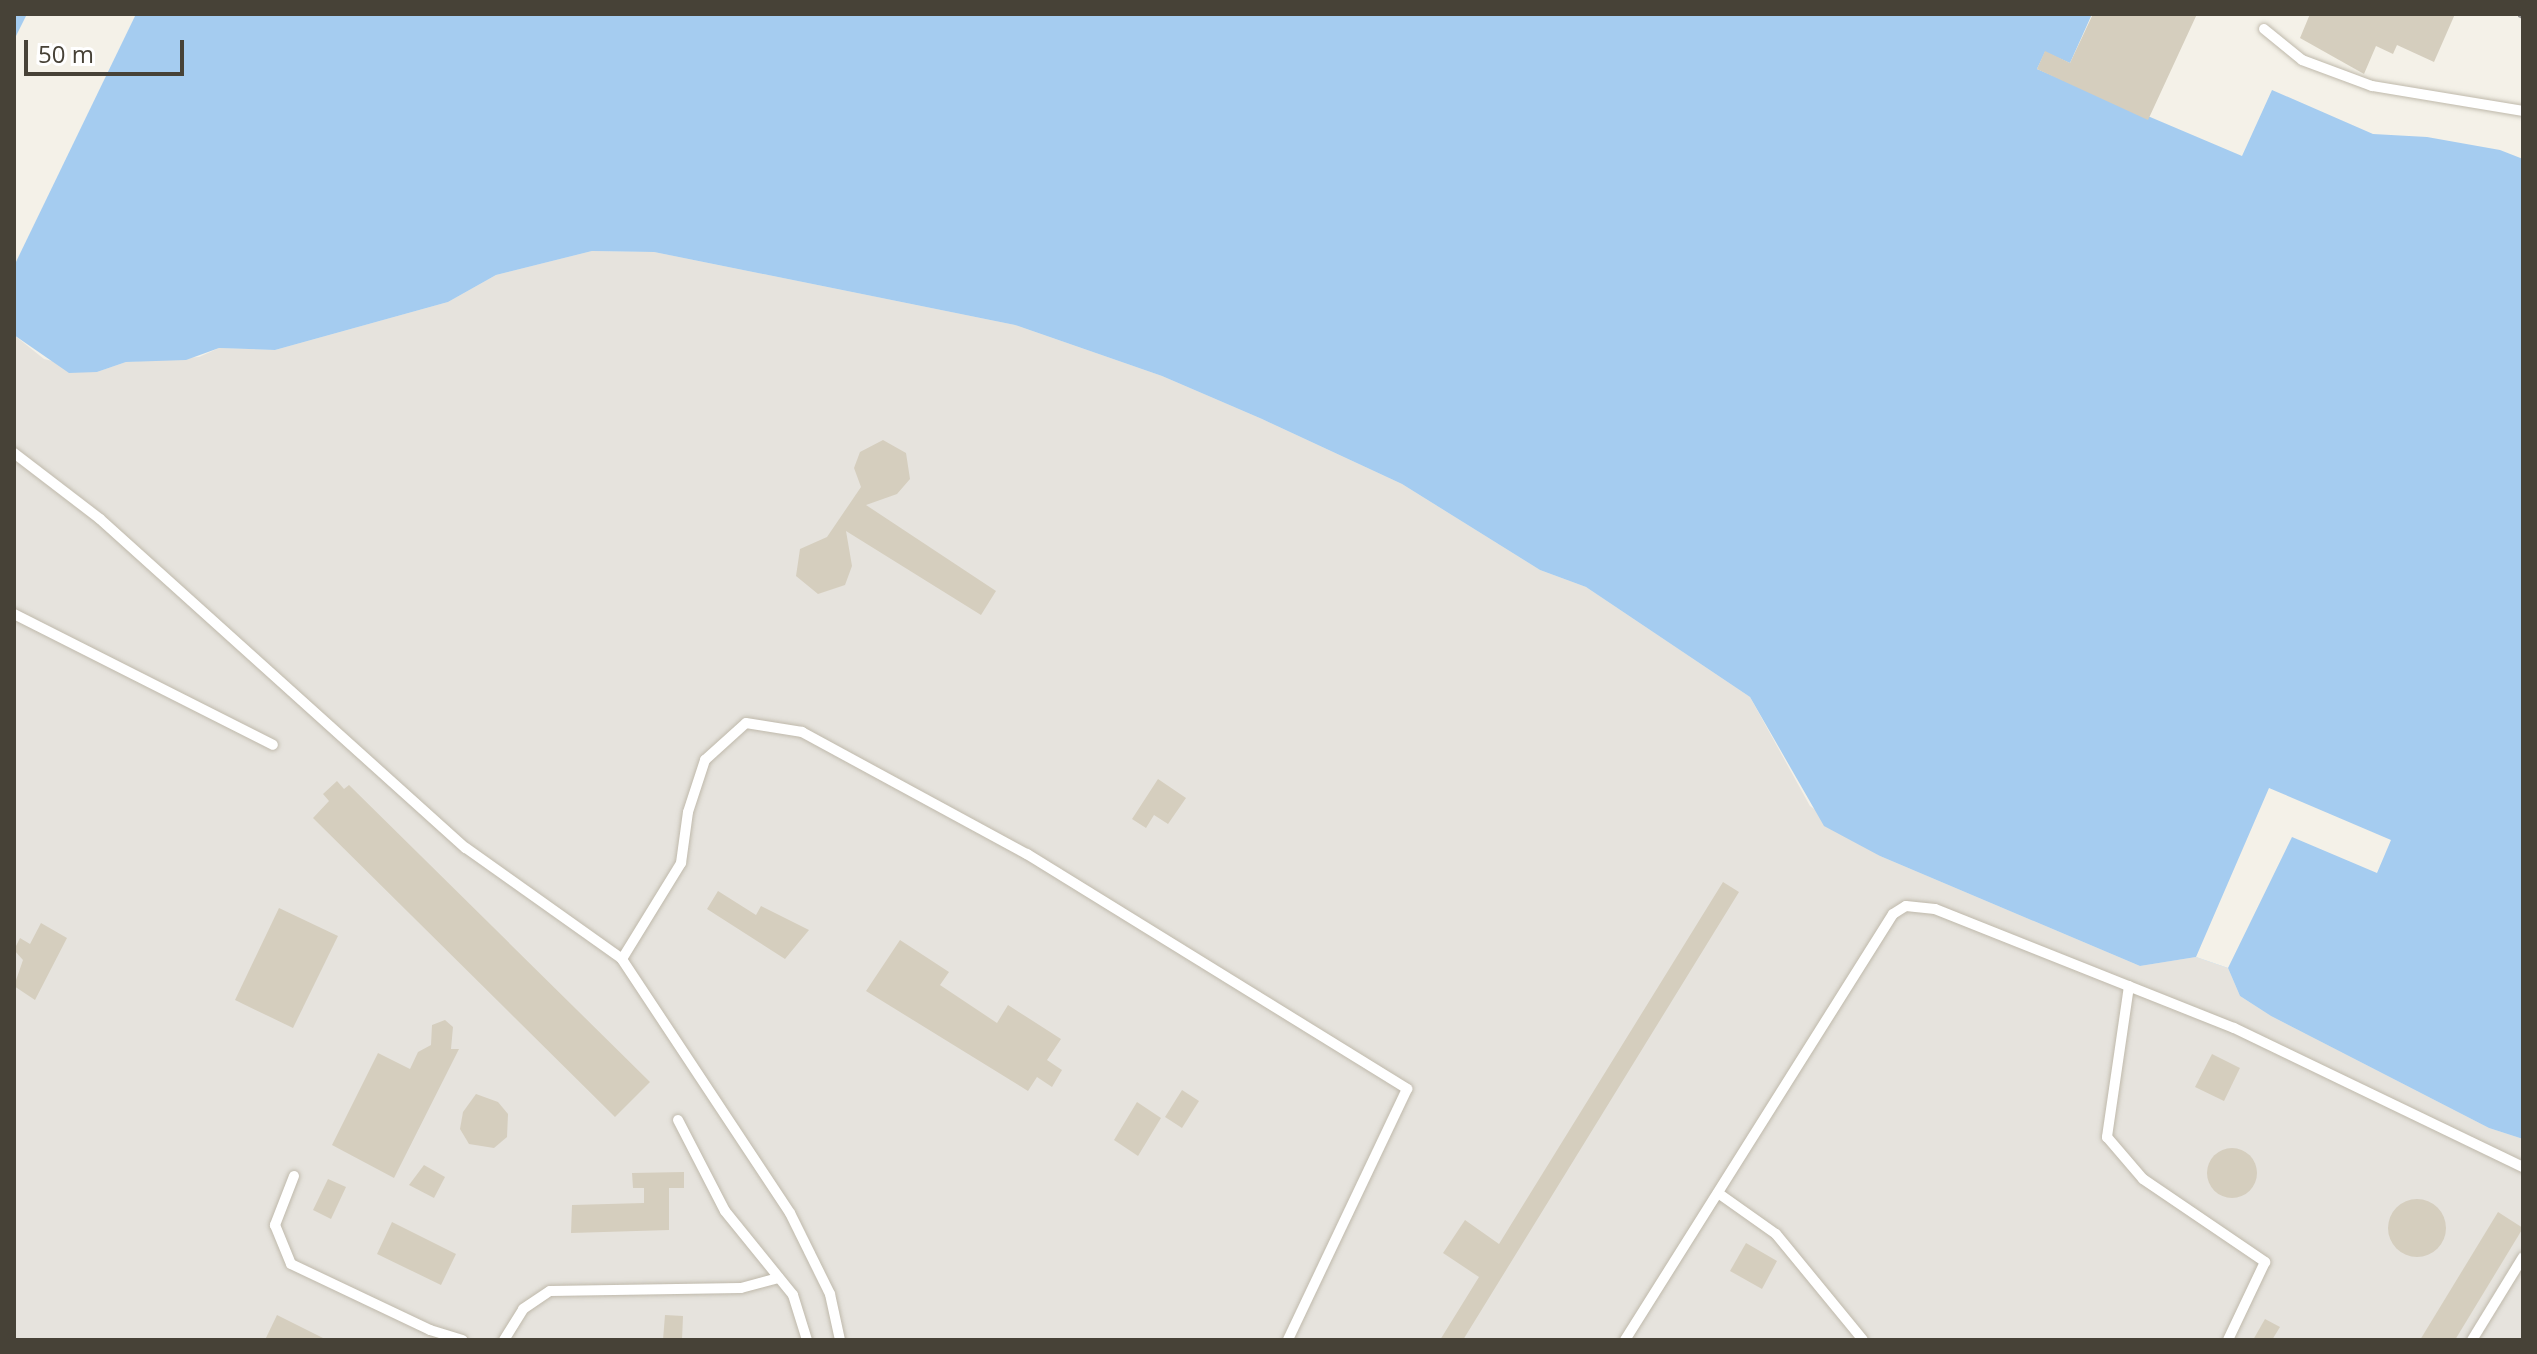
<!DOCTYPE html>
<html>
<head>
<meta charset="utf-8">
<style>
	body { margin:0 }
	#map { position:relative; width:2537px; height:1354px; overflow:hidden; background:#f4f1e8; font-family:"Open Sans",sans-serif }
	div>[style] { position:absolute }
	.industrial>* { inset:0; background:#e6e3dd }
	.water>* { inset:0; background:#a5ccf0 }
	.pier>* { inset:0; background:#f4f1e8 }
	.building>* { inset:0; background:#d5cebe }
	.round { border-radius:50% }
	.roads { filter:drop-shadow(0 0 2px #bfb9ab) drop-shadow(0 0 2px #bfb9ab) }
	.lane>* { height:10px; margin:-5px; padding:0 5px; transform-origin:5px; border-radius:5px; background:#fff }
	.rail>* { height:6px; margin-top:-3px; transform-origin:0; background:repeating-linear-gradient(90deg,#979797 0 10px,transparent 0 20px) }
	span { translate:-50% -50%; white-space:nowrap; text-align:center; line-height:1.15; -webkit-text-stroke:7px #fff; paint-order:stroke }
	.frame { position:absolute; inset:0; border:16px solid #474237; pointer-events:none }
	.scale { position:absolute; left:24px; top:40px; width:160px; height:36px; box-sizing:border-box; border:4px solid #474237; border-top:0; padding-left:10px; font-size:24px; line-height:28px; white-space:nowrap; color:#474237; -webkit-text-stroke:6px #fff; paint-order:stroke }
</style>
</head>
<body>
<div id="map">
	<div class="industrial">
		<i style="clip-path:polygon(592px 251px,654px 252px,1015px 325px,1162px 376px,1262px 419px,1402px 484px,1540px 570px,1586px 587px,1750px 697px,1810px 806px,1880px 856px,2140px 966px,2196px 957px,2228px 968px,2240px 996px,2271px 1016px,2489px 1128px,2523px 1139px,2523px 1340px,14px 1340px,14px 335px,44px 359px,97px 372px,126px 362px,199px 357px,219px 348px,275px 350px,448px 302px,496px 275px)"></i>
	</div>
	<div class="water">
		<i style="clip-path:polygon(14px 14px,2092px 14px,2070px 63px,2045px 52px,2037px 69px,2242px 156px,2272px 90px,2373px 134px,2427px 137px,2500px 150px,2523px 159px,2523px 1139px,2489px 1128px,2271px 1016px,2240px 996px,2228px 968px,2196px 957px,2140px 966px,1880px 856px,1824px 826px,1750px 697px,1586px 587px,1540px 570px,1402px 484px,1262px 419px,1162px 376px,1015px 325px,654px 252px,592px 251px,496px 275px,448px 302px,275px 350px,219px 348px,186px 360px,126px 362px,97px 372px,69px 373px,14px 335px)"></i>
	</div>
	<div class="pier">
		<i style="clip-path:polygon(27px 14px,136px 14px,14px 266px,14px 40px)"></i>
		<i style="clip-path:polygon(2269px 788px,2391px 840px,2377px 873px,2292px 837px,2228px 968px,2196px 957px)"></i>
	</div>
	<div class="building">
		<i style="clip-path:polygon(2093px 14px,2197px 14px,2148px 120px,2037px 69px,2045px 51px,2070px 63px)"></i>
		<i style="clip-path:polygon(2310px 14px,2455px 14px,2434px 62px,2397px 45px,2393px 54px,2376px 46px,2364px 74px,2300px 38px)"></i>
		<i style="clip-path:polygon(883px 440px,906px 453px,910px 479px,897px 494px,866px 505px,996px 591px,981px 615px,846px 531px,852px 566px,845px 585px,818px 594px,796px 576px,800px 549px,827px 537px,861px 487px,854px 468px,860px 452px)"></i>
		<i style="clip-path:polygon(1158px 779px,1186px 798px,1168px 824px,1154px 815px,1146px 828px,1132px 819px)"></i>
		<i style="clip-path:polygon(337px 781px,344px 789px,349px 785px,650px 1082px,615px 1117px,313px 818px,329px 801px,323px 794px)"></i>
		<i style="clip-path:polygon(1723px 882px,1739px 892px,1463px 1340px,1440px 1340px,1479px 1277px,1443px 1253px,1465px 1220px,1499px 1244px)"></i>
		<i style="clip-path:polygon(718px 891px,756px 915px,761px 906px,809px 930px,785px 959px,707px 909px)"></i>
		<i style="clip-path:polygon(279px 908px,338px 936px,293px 1028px,235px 1000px)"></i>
		<i style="clip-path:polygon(41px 923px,67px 938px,35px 1000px,14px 986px,23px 960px,14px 950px,20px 938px,30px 944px)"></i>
		<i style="clip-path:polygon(900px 940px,949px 972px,940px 985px,997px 1023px,1008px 1005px,1061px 1039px,1047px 1060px,1062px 1070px,1052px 1087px,1037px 1077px,1028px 1091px,866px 991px)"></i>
		<i style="clip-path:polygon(445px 1020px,453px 1027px,451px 1049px,459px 1049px,394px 1178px,332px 1145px,378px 1053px,410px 1069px,418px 1052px,431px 1045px,432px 1025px)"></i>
		<i style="clip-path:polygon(2212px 1054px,2240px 1068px,2224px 1101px,2195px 1087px)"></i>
		<i style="clip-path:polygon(1182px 1090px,1199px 1101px,1182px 1128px,1165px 1117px)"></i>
		<i style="clip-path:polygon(476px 1094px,498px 1102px,508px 1114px,507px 1137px,494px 1148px,469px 1144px,460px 1129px,463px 1112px)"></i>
		<i style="clip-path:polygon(1137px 1102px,1161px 1118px,1138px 1156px,1114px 1140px)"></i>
		<i class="round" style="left:2207px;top:1148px;width:50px;height:50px"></i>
		<i style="clip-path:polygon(424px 1165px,445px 1177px,434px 1198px,409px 1185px)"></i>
		<i style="clip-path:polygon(684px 1172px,684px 1188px,669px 1188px,669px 1230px,571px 1233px,572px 1205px,644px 1203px,644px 1188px,633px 1188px,632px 1173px)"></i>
		<i style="clip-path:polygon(328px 1179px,346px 1187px,331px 1219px,313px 1210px)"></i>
		<i class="round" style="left:2388px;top:1199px;width:58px;height:58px"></i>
		<i style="clip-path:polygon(2498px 1212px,2523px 1228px,2455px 1340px,2420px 1340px)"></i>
		<i style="clip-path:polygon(392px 1222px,456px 1254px,441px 1285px,377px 1254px)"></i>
		<i style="clip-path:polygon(1746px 1243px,1777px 1261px,1762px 1289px,1730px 1271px)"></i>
		<i style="clip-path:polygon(277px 1315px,327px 1340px,265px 1340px)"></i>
		<i style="clip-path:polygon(665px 1315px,683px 1316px,682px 1340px,663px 1340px)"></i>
		<i style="clip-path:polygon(2265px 1319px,2280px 1327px,2272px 1340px,2253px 1340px)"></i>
	</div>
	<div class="roads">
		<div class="lane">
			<i style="left:2264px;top:29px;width:49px;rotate:39.2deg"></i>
			<i style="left:2302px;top:60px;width:75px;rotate:20.4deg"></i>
			<i style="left:2372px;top:86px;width:153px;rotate:9.4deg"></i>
			<i style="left:14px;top:453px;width:108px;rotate:37.5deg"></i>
			<i style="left:100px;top:519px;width:492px;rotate:42deg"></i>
			<i style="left:466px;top:848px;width:191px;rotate:35.4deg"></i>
			<i style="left:14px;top:614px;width:290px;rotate:26.8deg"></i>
			<i style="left:2129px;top:986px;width:153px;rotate:98.3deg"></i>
			<i style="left:2107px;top:1137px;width:55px;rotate:49.4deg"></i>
			<i style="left:2143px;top:1179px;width:148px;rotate:34.2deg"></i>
			<i style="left:2265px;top:1262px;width:86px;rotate:115.4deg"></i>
			<i style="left:678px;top:1120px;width:102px;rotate:62.7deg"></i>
			<i style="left:725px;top:1211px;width:108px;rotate:51deg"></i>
			<i style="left:793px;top:1295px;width:47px;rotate:72.7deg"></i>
			<i style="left:294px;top:1176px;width:53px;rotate:111.2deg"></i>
			<i style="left:275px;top:1225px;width:42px;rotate:67.7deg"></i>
			<i style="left:291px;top:1264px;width:154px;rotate:25.4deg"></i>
			<i style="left:430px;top:1330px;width:34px;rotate:17deg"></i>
			<i style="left:1718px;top:1193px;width:71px;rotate:35.3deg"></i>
			<i style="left:1776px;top:1234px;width:137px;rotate:50.6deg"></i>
			<i style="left:504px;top:1340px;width:36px;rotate:-58deg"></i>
			<i style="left:523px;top:1309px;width:32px;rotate:-34deg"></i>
			<i style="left:550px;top:1291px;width:191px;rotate:-0.9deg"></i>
			<i style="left:741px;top:1288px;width:39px;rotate:-15deg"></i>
			<i style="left:840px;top:1340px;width:47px;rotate:-102.3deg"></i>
			<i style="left:830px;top:1294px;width:90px;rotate:-116.3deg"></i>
			<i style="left:790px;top:1213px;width:305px;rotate:-123.5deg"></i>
			<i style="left:622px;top:959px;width:113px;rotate:-58.4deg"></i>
			<i style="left:681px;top:863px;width:51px;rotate:-82.2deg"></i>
			<i style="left:688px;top:812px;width:55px;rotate:-71.9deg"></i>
			<i style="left:705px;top:760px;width:55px;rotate:-42.1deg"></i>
			<i style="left:746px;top:723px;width:57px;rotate:9.1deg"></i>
			<i style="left:802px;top:732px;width:256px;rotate:28.5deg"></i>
			<i style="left:1027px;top:854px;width:447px;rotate:31.7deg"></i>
			<i style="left:1407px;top:1089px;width:278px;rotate:115.4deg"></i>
			<i style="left:1625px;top:1340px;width:503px;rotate:-57.83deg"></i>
			<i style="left:1893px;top:914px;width:15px;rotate:-32deg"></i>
			<i style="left:1906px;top:906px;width:29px;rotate:6deg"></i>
			<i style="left:1935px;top:909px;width:322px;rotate:21.7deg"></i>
			<i style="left:2234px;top:1028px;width:321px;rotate:25.7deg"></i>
			<i style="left:2472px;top:1340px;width:97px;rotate:-58.4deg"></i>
		</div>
	</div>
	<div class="rail">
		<i style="left:2519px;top:14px;width:4px;rotate:27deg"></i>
	</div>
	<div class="frame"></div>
	<div class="scale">50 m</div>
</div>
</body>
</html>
